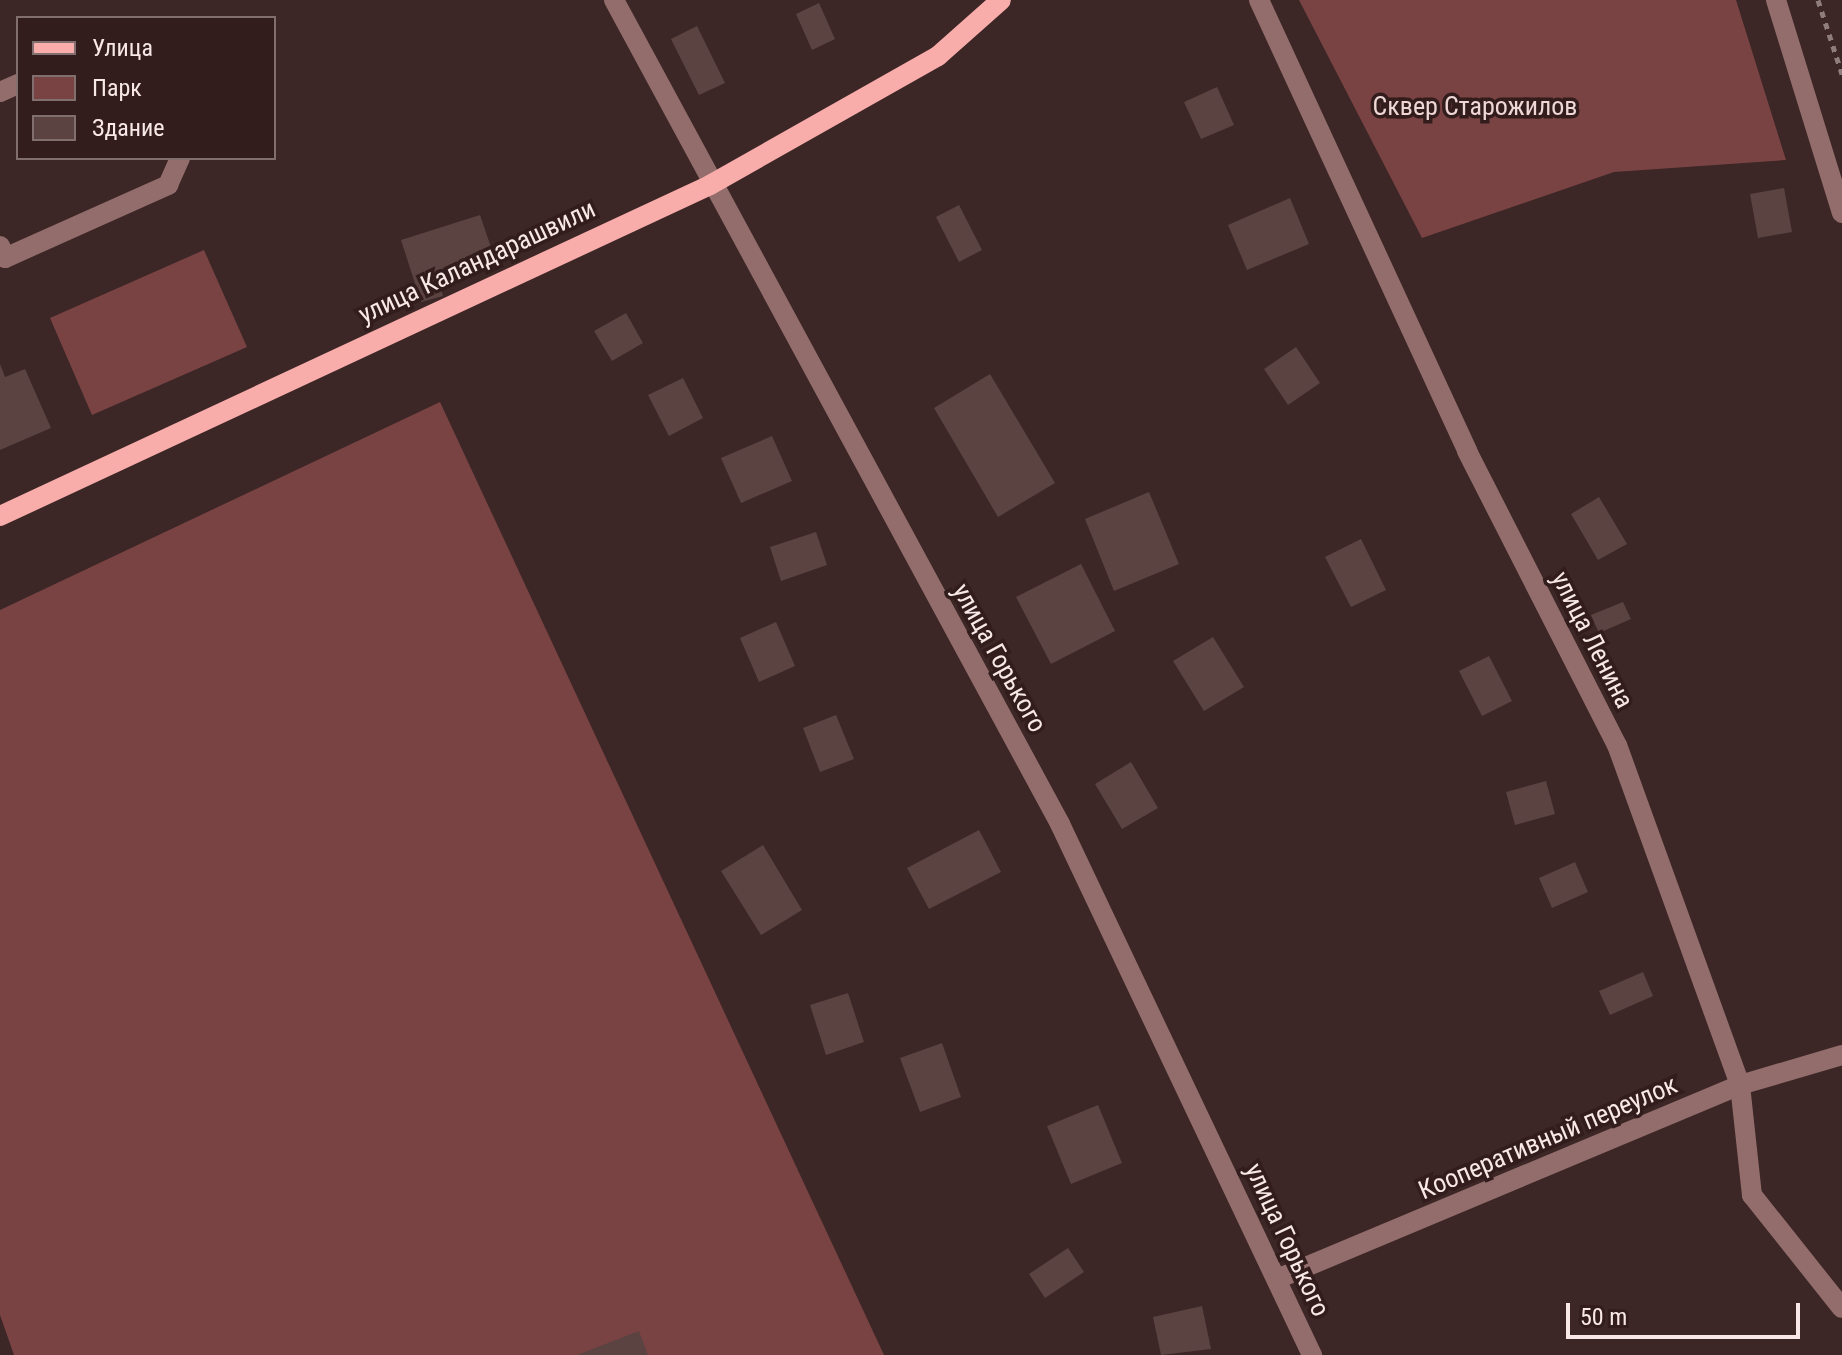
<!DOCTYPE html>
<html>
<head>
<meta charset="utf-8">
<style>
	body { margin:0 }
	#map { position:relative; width:1842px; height:1355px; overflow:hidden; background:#3c2626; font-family:"Roboto Condensed",sans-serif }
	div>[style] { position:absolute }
	.green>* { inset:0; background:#7a4343 }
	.building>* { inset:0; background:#5b4342 }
	.path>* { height:5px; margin-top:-2.5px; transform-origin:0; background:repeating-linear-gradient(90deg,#8f7c7c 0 6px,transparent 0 12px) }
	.minor>* { height:20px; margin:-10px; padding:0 10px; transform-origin:10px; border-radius:10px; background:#926d6c }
	.major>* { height:20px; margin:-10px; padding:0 10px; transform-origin:10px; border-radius:10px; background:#f8adab }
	span { translate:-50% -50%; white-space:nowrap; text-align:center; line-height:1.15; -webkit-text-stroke:7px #321c1c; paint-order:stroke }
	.park-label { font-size:26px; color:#efd7d6 }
	.street-label { font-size:26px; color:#f8e9e8 }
	.legend { position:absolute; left:16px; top:16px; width:260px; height:144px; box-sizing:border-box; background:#321c1c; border:2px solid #816e6e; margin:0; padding:10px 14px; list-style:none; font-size:24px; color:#f8e9e8 }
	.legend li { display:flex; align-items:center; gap:16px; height:40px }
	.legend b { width:40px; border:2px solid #816e6e }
	.scale { position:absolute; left:1566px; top:1303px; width:234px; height:36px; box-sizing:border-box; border:4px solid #f8e9e8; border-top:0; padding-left:10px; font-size:24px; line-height:28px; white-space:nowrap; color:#f8e9e8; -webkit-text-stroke:6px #321c1c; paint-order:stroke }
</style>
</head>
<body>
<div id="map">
	<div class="green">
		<i style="clip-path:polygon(1299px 0,1736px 0,1786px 160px,1614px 172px,1422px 238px)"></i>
		<i style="clip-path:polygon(204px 250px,247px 347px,92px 415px,50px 318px)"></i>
		<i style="clip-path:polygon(440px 402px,884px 1355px,14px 1355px,0 1315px,0 610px)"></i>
	</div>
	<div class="building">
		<i style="clip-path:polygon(819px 3px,835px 39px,812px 50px,796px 14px)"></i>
		<i style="clip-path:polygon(697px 26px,725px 83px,699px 95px,671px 39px)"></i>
		<i style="clip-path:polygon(1217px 87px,1234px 125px,1201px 139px,1184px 102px)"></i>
		<i style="clip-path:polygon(1784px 188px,1792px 232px,1758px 238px,1750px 194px)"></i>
		<i style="clip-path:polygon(1290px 198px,1309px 244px,1247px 270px,1228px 225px)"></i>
		<i style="clip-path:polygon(959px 205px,982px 250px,959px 262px,936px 217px)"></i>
		<i style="clip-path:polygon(480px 215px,493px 253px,436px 271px,443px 296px,421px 302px,401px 240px)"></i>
		<i style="clip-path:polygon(626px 313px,643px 343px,612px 361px,594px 331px)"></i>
		<i style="clip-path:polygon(1296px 347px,1320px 383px,1288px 405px,1264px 369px)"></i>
		<i style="clip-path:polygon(0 364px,5px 377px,25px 369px,51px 428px,0 450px)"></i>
		<i style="clip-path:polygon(990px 374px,1055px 483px,998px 517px,934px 408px)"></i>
		<i style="clip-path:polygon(683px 378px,703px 418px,669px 436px,648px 395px)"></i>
		<i style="clip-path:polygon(772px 436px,792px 481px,741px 503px,721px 458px)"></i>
		<i style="clip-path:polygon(1149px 492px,1179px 564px,1114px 591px,1085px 519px)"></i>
		<i style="clip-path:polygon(1599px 497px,1627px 544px,1598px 560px,1571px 514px)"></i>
		<i style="clip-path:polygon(816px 532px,827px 565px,781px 581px,770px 547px)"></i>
		<i style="clip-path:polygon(1361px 539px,1386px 590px,1351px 607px,1325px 557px)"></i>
		<i style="clip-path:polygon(1081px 564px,1115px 631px,1051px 664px,1016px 597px)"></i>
		<i style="clip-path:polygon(1623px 602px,1631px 619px,1599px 633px,1591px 615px)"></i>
		<i style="clip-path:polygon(776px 622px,795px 666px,759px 682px,740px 638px)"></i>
		<i style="clip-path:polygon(1213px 637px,1244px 687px,1204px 711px,1173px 661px)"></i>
		<i style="clip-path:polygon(1489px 656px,1512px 701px,1482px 716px,1459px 671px)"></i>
		<i style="clip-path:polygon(836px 715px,854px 759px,820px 772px,803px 728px)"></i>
		<i style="clip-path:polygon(1131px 762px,1158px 808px,1122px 829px,1095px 784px)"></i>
		<i style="clip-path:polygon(1546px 781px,1555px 814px,1515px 825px,1506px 792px)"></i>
		<i style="clip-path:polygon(979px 830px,1001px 872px,929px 909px,907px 868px)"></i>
		<i style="clip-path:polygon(763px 845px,802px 910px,761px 935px,721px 871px)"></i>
		<i style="clip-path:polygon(1575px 862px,1588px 892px,1552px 908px,1539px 878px)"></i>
		<i style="clip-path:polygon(1643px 972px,1653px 996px,1610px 1015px,1599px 991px)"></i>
		<i style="clip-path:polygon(848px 993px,864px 1042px,826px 1055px,810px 1005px)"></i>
		<i style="clip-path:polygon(942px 1043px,961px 1097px,920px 1112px,900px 1058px)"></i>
		<i style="clip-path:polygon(1098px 1105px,1122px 1163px,1071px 1184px,1047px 1126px)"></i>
		<i style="clip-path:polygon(1068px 1248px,1084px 1272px,1045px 1298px,1029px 1274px)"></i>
		<i style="clip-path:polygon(1202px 1306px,1211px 1349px,1161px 1355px,1153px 1317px)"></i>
		<i style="clip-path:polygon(639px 1331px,648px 1355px,577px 1355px)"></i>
	</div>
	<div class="path">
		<i style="left:1818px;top:0;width:78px;rotate:72deg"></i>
	</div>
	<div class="minor">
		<i style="left:614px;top:0;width:937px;rotate:61.57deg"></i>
		<i style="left:1060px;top:824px;width:588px;rotate:64.61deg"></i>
		<i style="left:1259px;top:0;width:497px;rotate:65.2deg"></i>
		<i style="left:1467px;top:451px;width:330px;rotate:63deg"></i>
		<i style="left:1617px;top:745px;width:362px;rotate:70.1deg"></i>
		<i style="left:1740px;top:1085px;width:111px;rotate:83.8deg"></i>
		<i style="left:1752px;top:1195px;width:144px;rotate:51.5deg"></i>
		<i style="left:1776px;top:0;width:223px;rotate:72.8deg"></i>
		<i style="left:0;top:92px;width:20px;rotate:-24deg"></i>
		<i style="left:0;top:246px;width:13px;rotate:67deg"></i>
		<i style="left:5px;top:258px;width:179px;rotate:-24.1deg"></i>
		<i style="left:168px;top:185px;width:30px;rotate:-66deg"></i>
		<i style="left:1277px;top:1279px;width:502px;rotate:-22.73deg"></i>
		<i style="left:1740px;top:1085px;width:106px;rotate:-16.4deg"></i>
	</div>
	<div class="major">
		<i style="left:0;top:516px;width:783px;rotate:-24.99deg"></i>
		<i style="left:710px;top:185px;width:262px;rotate:-29.5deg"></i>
		<i style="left:938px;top:56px;width:84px;rotate:-41.6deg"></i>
	</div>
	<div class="park-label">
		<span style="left:1475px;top:107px">Cквер Старожилов</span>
	</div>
	<div class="street-label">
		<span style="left:477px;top:262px;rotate:-25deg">улица Каландарашвили</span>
		<span style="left:1592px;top:640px;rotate:63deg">улица Ленина</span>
		<span style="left:999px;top:658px;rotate:61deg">улица Горького</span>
		<span style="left:1548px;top:1138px;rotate:-23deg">Кооперативный переулок</span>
		<span style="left:1287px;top:1240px;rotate:65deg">улица Горького</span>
	</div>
	<ul class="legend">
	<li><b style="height:10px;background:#f8adab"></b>Улица</li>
	<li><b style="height:22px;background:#7a4343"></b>Парк</li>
	<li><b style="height:22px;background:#5b4342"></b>Здание</li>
	</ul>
	<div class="scale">50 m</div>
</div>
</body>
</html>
